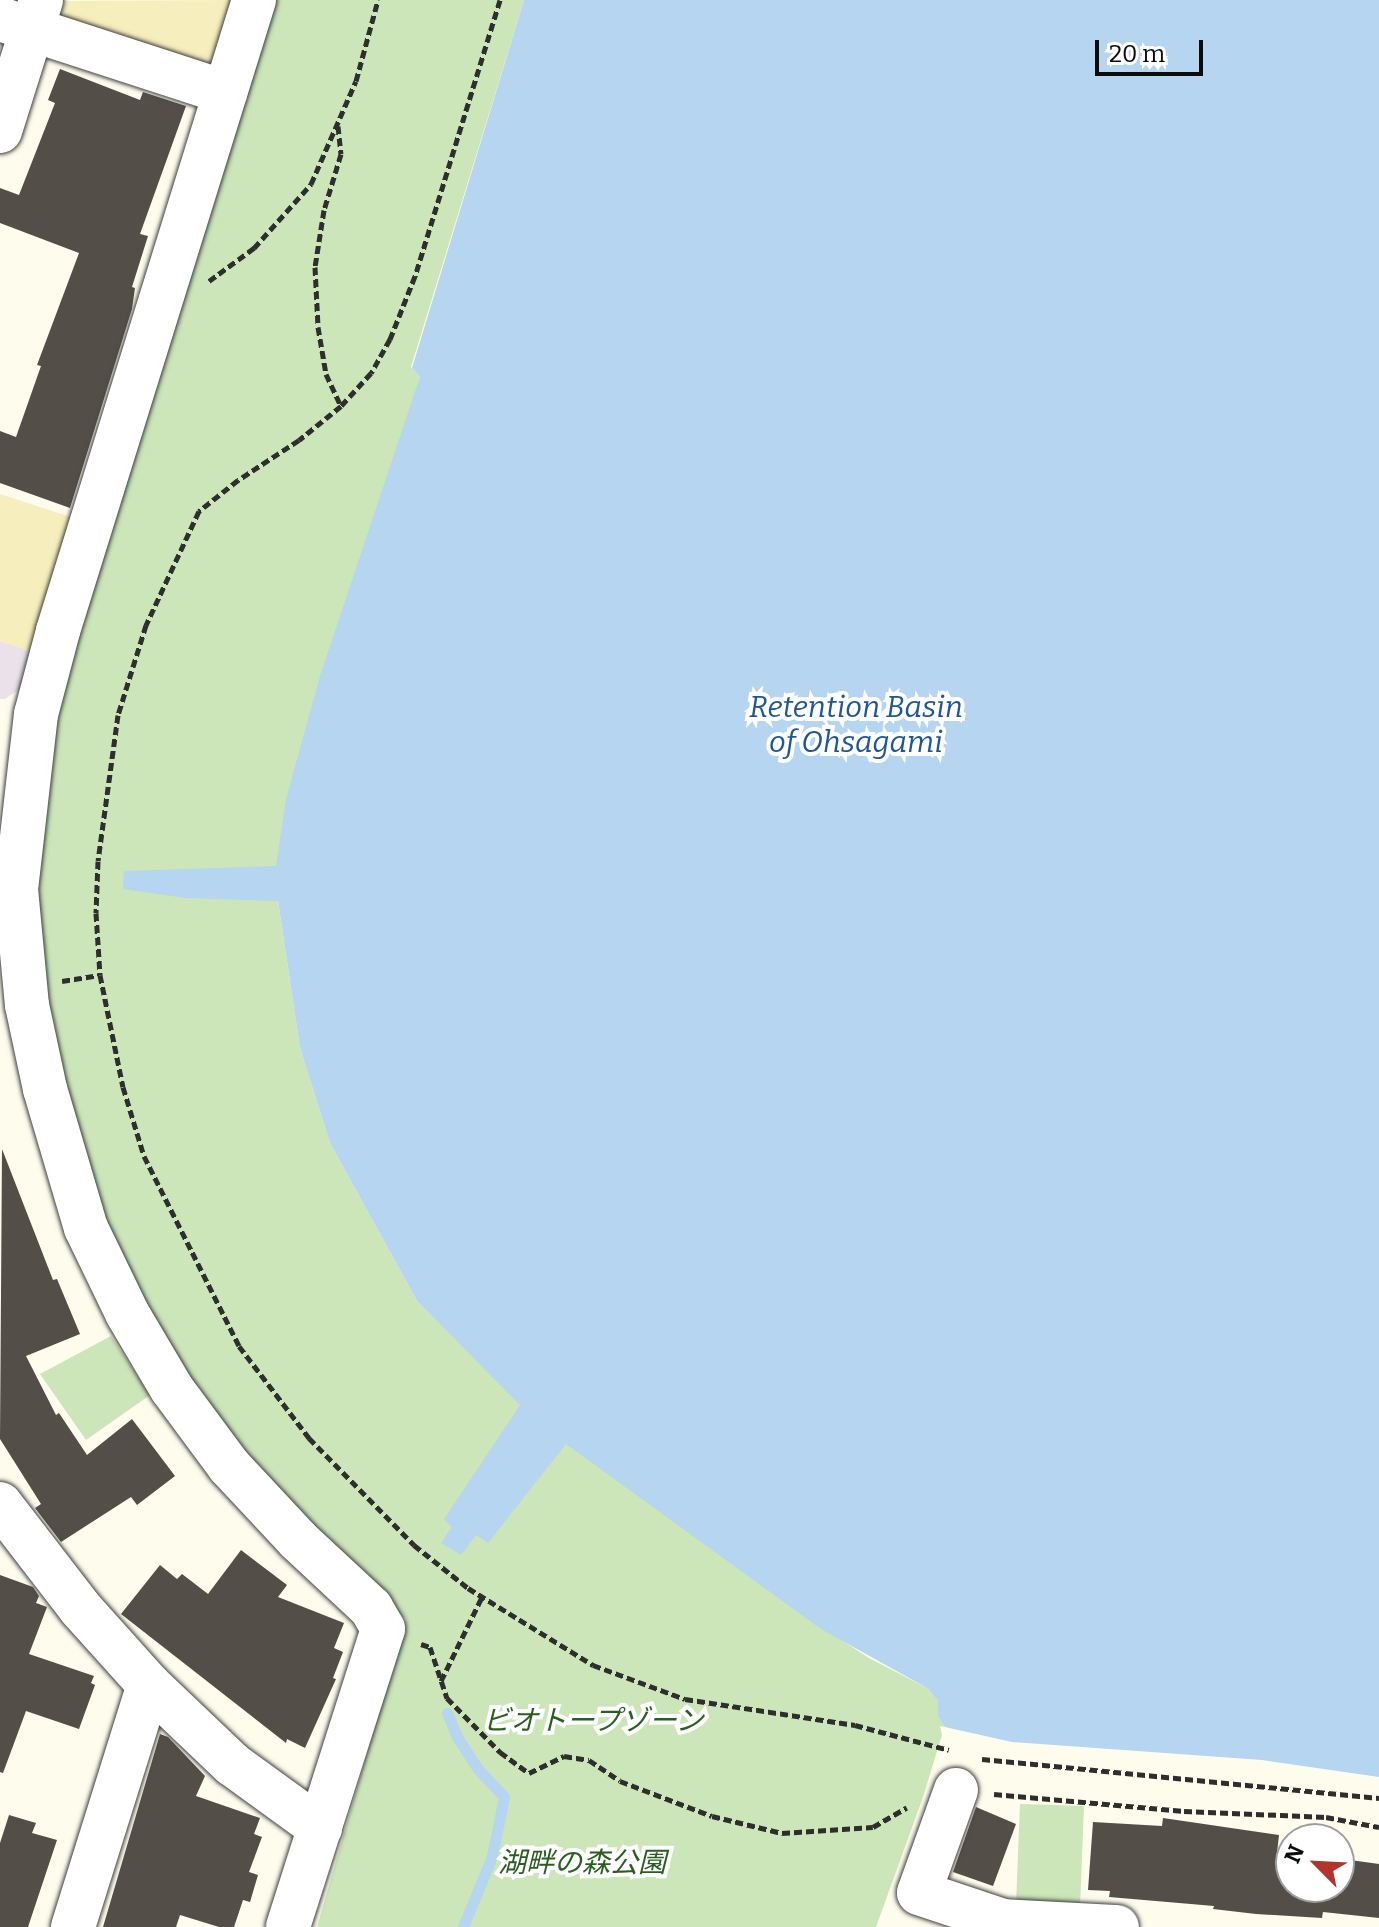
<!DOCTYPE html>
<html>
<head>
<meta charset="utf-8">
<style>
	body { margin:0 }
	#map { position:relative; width:1379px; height:1927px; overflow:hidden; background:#fefcec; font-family:Bitter,"Noto Sans JP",serif }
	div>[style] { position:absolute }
	.industrial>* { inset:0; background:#eae1ea }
	.green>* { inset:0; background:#cce5b9 }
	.sand>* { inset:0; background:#f6eebc }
	.water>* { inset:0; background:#b5d5f1 }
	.stream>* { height:11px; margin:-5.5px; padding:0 5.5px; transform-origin:5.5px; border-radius:5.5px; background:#b5d5f1 }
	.building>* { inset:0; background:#544e49 }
	.path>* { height:5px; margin-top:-2.5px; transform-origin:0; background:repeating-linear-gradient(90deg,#2e2e2e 0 8px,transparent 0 12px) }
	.roads { filter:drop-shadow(0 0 2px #3f3f3f) drop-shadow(0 0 2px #3f3f3f) }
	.minor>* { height:44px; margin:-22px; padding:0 22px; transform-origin:22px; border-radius:22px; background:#fff }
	span { translate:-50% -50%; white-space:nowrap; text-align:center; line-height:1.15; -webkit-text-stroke:8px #fff; paint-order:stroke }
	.park-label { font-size:28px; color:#295e21; font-style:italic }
	.water-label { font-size:30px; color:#1f5694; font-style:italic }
	.north { position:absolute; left:1275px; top:1823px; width:80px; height:80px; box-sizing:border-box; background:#fff; border:2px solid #9e9e9e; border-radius:50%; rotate:294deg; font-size:22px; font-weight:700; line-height:32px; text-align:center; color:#0c0c0c }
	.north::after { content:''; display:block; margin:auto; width:28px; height:36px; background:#b1342f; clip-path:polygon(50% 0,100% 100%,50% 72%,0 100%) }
	.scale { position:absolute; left:1095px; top:40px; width:108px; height:36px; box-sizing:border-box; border:4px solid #0c0c0c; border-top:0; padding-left:10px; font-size:24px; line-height:28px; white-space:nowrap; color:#0c0c0c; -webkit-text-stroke:6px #fff; paint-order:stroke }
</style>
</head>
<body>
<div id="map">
	<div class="industrial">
		<i style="clip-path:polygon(0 641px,34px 652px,24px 686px,5px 699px,0 699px)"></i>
	</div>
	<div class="green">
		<i style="clip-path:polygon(273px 0,524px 0,411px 367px,420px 377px,278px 901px,300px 1048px,330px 1143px,417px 1301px,521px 1405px,516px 1412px,561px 1450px,566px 1443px,794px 1609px,869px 1658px,927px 1688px,938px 1701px,938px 1717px,945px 1727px,940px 1726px,942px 1735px,923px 1797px,876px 1927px,317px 1927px,406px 1619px,349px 1571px,200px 1406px,108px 1240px,66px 1102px,46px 989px,35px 867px,57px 704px)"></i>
		<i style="clip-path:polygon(111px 1336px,150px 1395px,86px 1440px,40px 1374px)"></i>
		<i style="clip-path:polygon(1020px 1804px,1084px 1806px,1080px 1907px,1016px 1904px)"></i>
	</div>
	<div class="sand">
		<i style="clip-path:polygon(237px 0,217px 60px,193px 69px,69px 28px,58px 1px)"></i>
		<i style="clip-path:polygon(0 494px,77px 519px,34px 652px,0 641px)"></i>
	</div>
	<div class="water">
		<i style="clip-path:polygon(524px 0,1379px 0,1379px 1777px,1262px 1760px,1012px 1742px,945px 1727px,938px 1717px,938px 1701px,927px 1688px,821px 1629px,566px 1444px,488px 1543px,476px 1535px,461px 1555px,441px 1543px,452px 1527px,444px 1519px,520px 1405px,417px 1301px,330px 1143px,300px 1048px,278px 901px,186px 898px,123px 889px,124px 871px,276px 866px,286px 799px,320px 676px,420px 377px,412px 368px)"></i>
	</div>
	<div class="stream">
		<i style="left:447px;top:1713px;width:26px;rotate:67deg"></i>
		<i style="left:457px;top:1737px;width:38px;rotate:57deg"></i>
		<i style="left:478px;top:1769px;width:38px;rotate:47deg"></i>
		<i style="left:504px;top:1797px;width:60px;rotate:101.5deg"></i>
		<i style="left:492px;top:1856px;width:77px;rotate:112.2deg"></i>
	</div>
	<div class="building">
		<i style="clip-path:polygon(60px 69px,140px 100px,143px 92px,186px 106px,140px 234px,148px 236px,132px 287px,135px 288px,132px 309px,70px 508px,0 483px,0 431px,16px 437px,41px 366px,37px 365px,79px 253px,0 223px,0 188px,19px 195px,55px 103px,48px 100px)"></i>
		<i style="clip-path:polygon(2px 1149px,53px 1280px,57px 1279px,80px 1334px,26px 1356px,56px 1415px,59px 1413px,87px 1455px,132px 1419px,175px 1476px,137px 1505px,131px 1497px,61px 1542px,35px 1508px,41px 1504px,0 1439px)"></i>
		<i style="clip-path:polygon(241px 1550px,287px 1585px,278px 1597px,344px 1623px,334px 1648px,343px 1652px,333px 1678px,336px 1679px,305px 1748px,287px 1739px,286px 1743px,121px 1614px,160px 1565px,177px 1579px,182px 1574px,208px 1594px)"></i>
		<i style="clip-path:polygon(0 1575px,33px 1587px,39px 1596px,36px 1603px,47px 1607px,29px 1654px,94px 1676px,91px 1683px,95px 1685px,79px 1729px,26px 1711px,3px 1773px,0 1772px)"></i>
		<i style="clip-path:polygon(160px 1734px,168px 1737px,205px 1776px,196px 1796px,260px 1818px,254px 1834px,262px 1837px,249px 1872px,258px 1875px,250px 1902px,243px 1900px,234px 1927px,219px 1927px,180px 1915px,176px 1927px,103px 1927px)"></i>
		<i style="clip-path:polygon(976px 1807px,1016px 1824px,993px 1886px,953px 1872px)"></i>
		<i style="clip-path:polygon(9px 1815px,36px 1823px,32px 1833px,57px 1840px,28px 1927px,0 1927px,0 1843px)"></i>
		<i style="clip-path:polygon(1163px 1818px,1279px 1835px,1277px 1853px,1291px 1854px,1291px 1887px,1347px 1887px,1350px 1860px,1379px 1864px,1379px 1918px,1323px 1912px,1322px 1918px,1256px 1914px,1213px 1909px,1214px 1906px,1109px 1897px,1110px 1891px,1088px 1890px,1093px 1822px,1162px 1826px)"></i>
	</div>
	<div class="path">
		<i style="left:500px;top:0;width:289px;rotate:107.1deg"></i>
		<i style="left:415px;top:276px;width:68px;rotate:111.6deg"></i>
		<i style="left:390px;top:339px;width:39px;rotate:119deg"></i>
		<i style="left:371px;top:373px;width:45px;rotate:132.3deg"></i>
		<i style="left:341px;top:406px;width:54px;rotate:141deg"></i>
		<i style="left:299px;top:440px;width:73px;rotate:146.7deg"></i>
		<i style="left:238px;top:480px;width:50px;rotate:141.5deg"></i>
		<i style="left:199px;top:511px;width:126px;rotate:114.9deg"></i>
		<i style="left:146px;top:625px;width:94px;rotate:107.3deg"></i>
		<i style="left:118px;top:715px;width:147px;rotate:97.8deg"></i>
		<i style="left:98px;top:861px;width:52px;rotate:92.2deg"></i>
		<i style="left:96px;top:913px;width:62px;rotate:86.3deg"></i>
		<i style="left:100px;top:975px;width:114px;rotate:78.4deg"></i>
		<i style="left:123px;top:1087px;width:72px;rotate:73.1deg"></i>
		<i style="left:144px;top:1156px;width:212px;rotate:63.4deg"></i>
		<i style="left:239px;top:1346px;width:116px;rotate:52.7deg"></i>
		<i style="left:309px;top:1438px;width:150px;rotate:45.5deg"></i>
		<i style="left:414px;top:1545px;width:69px;rotate:38.5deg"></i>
		<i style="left:468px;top:1588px;width:147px;rotate:31.6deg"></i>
		<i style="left:593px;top:1665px;width:98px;rotate:20.3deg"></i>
		<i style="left:685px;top:1699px;width:172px;rotate:8.7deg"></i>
		<i style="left:855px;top:1725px;width:97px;rotate:14.9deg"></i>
		<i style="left:338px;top:126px;width:28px;rotate:84deg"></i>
		<i style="left:341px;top:154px;width:59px;rotate:106.9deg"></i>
		<i style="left:324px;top:210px;width:58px;rotate:99deg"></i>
		<i style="left:315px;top:267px;width:60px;rotate:87.1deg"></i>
		<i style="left:318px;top:327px;width:48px;rotate:80.3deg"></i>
		<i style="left:326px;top:374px;width:35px;rotate:65deg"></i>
		<i style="left:209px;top:281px;width:56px;rotate:-36.3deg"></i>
		<i style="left:254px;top:248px;width:86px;rotate:-48.3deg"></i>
		<i style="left:311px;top:184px;width:112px;rotate:-66.4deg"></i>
		<i style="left:356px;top:81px;width:84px;rotate:-74.8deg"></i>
		<i style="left:62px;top:981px;width:38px;rotate:-9deg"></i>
		<i style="left:421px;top:1644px;width:9px;rotate:18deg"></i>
		<i style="left:430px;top:1647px;width:54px;rotate:71.6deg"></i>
		<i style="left:447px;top:1698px;width:76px;rotate:45.5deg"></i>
		<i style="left:500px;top:1752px;width:36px;rotate:36deg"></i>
		<i style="left:529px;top:1773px;width:39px;rotate:-26deg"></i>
		<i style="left:564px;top:1756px;width:25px;rotate:9deg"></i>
		<i style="left:589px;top:1760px;width:37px;rotate:34deg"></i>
		<i style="left:620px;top:1781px;width:98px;rotate:20.8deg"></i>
		<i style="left:712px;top:1816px;width:72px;rotate:13.7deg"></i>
		<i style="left:782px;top:1833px;width:91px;rotate:-3.8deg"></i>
		<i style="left:873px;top:1827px;width:39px;rotate:-30deg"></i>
		<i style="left:441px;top:1681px;width:93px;rotate:-64deg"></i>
		<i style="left:982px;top:1759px;width:399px;rotate:5.6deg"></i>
		<i style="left:994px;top:1794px;width:191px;rotate:5.1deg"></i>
		<i style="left:1184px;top:1811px;width:142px;rotate:2.4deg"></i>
		<i style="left:1326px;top:1817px;width:54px;rotate:10.7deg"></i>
	</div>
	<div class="roads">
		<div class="minor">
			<i style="left:254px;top:0;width:661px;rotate:107.26deg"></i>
			<i style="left:58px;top:631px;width:86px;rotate:104.8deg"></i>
			<i style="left:36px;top:714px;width:176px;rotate:96.5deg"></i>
			<i style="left:16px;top:889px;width:117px;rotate:84.6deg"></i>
			<i style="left:27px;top:1005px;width:86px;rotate:77.9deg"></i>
			<i style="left:45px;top:1089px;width:145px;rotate:73.6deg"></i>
			<i style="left:86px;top:1228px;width:94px;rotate:64.2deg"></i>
			<i style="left:127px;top:1313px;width:88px;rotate:59.4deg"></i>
			<i style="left:172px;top:1389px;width:96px;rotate:53.5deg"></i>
			<i style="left:229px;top:1466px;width:101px;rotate:47deg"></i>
			<i style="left:298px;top:1540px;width:100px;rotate:43deg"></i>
			<i style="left:371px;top:1608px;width:24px;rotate:60deg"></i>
			<i style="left:383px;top:1629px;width:313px;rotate:107.7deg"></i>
			<i style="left:0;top:19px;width:237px;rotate:18deg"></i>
			<i style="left:0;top:131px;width:137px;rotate:-72.6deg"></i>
			<i style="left:0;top:1504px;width:131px;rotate:52.4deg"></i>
			<i style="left:80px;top:1608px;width:103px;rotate:48.1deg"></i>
			<i style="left:149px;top:1685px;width:115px;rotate:43.6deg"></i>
			<i style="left:232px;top:1764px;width:109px;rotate:36deg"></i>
			<i style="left:956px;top:1790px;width:109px;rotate:109.8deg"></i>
			<i style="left:919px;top:1893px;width:89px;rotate:18.4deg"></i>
			<i style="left:1003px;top:1921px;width:114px;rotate:3deg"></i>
			<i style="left:73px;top:1927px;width:254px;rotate:-72.6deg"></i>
		</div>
	</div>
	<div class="park-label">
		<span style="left:593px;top:1721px">ビオトープゾーン</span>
		<span style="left:582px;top:1863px">湖畔の森公園</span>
	</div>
	<div class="water-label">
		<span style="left:856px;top:724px">Retention Basin<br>of Ohsagami</span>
	</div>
	<div class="north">N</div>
	<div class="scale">20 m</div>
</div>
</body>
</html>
